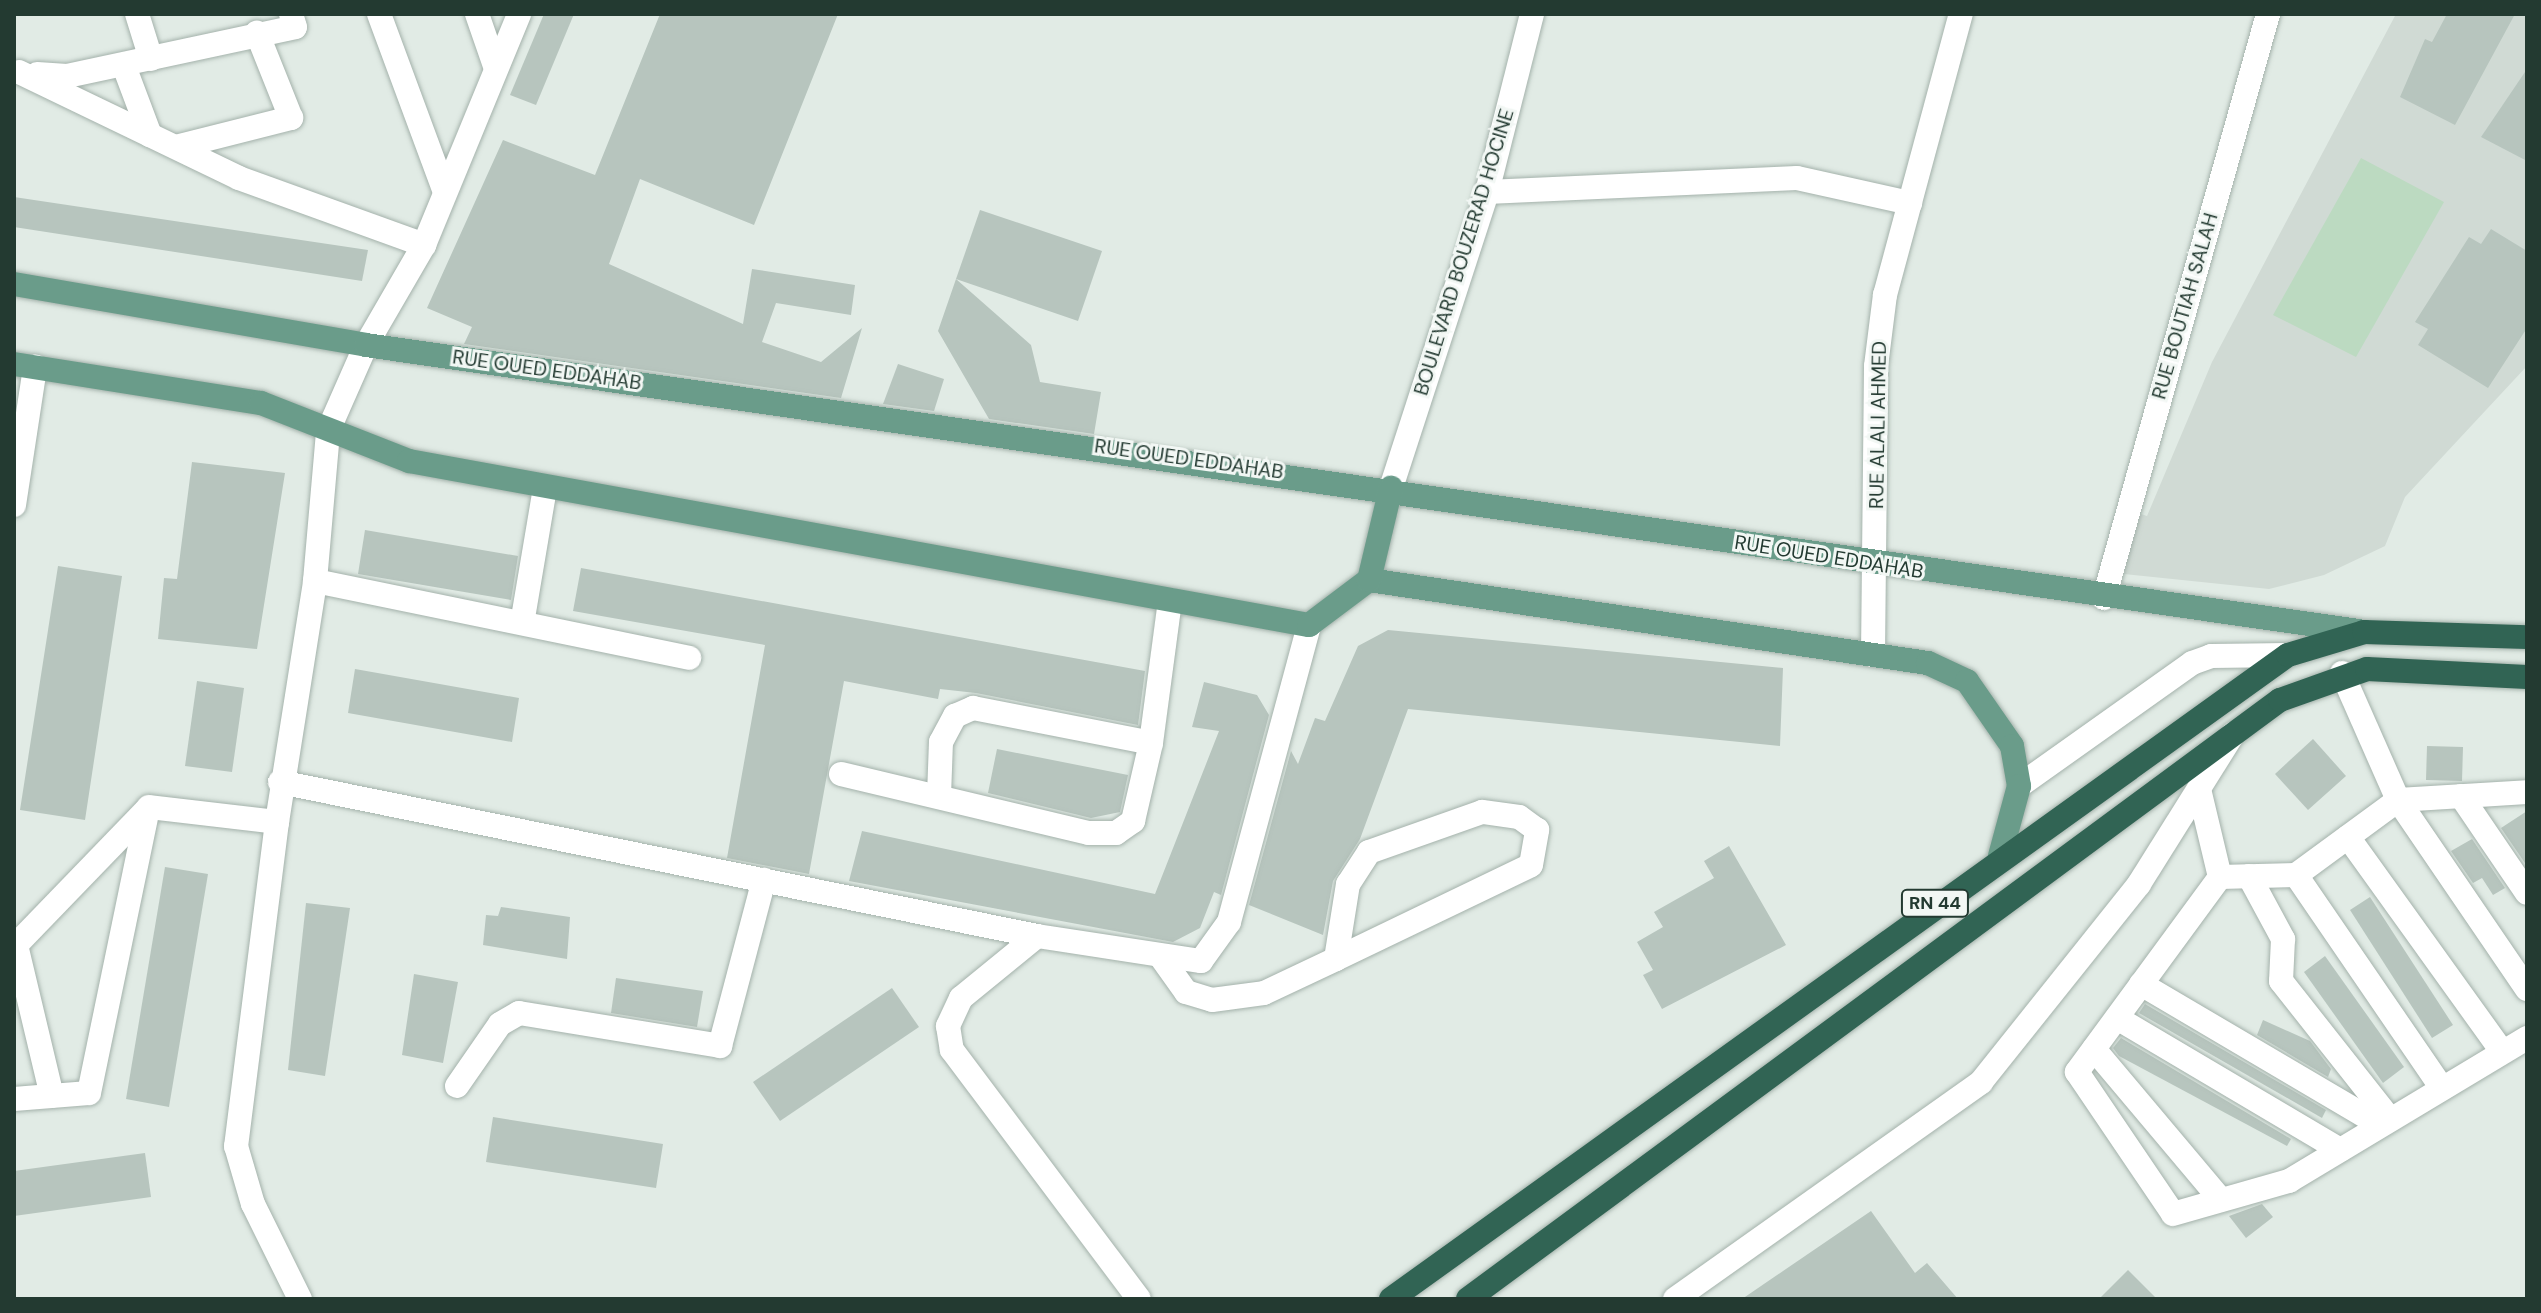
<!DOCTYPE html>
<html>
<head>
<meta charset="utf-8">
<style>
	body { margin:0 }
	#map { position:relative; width:2541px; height:1313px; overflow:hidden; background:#e1ebe5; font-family:"DM Sans",sans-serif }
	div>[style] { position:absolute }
	.built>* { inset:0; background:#d0dad4 }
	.green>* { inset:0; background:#bcdac1 }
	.building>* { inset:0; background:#b7c5be }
	.roads { filter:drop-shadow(0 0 2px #a4b2ab) drop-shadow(0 0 2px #a4b2ab) }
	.minor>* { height:24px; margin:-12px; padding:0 12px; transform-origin:12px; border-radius:12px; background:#fff }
	.major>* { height:24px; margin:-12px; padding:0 12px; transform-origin:12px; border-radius:12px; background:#6a9c8a }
	.highway>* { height:24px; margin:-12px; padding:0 12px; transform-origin:12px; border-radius:12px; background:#316454 }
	span { translate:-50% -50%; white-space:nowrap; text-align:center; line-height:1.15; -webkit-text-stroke:6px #f2f7f4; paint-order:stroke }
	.shield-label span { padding:2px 6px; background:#f2f7f4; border:2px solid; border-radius:6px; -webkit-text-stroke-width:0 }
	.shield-label { font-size:18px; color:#233a31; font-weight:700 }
	.street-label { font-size:20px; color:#233a31 }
	.frame { position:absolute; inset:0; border:16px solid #233a31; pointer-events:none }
</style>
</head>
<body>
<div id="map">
	<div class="built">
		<i style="clip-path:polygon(2396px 14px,2527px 14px,2527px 366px,2405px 497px,2385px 546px,2324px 575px,2269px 589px,2124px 574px,2113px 560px,2129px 510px,2147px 516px,2212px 362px)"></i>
	</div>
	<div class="green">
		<i style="clip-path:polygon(2361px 158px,2444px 202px,2356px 357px,2273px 315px)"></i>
	</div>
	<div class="building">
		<i style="clip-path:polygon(544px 14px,574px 14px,536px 105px,510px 95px)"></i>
		<i style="clip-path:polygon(660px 14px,838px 14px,754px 225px,640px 179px,609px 264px,743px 324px,752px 269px,855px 285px,851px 315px,776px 303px,762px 342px,821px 362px,862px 328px,841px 398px,464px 344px,472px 327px,427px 308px,503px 140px,595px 175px)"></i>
		<i style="clip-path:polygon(2447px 14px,2515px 14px,2455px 125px,2400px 97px,2425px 39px,2432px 42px)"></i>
		<i style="clip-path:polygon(2527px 69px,2527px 161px,2481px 137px)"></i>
		<i style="clip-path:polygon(14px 197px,368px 250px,362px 281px,14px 227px)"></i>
		<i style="clip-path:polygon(980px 210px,1102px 251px,1078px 321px,956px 279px)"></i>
		<i style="clip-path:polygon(2491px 229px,2527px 251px,2527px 328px,2488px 388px,2418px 345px,2428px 329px,2415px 322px,2469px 237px,2481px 244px)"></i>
		<i style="clip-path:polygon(956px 279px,1031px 345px,1040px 382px,1101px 392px,1094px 434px,989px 419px,938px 331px)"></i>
		<i style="clip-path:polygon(898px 364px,944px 379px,934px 411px,883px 404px)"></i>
		<i style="clip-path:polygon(192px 462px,285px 473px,257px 649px,158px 639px,164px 578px,177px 579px)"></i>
		<i style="clip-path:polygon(365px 530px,518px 556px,511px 600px,358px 574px)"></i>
		<i style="clip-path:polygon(58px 566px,122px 576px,85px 820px,20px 810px)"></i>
		<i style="clip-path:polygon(581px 568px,1145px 671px,1138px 725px,976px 693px,940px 689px,938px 699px,844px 681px,809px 874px,727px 858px,765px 645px,573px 611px)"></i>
		<i style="clip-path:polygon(1388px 630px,1783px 668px,1780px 746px,1408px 709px,1360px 839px,1333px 881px,1323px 935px,1249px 905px,1291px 751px,1298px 764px,1315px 718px,1325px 721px,1358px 646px)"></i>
		<i style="clip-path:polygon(355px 669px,519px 698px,512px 742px,348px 713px)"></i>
		<i style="clip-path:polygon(197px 681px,244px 688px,232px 772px,185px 766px)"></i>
		<i style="clip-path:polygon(1204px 682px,1257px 695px,1269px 715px,1221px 895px,1214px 892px,1200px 928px,1173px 942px,849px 881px,862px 831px,1155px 894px,1219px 731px,1192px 727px)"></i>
		<i style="clip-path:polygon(2313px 739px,2346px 776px,2308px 810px,2275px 774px)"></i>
		<i style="clip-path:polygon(2427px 746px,2463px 747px,2462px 781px,2426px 780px)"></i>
		<i style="clip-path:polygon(997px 749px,1128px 775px,1120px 812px,1091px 818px,988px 793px)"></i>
		<i style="clip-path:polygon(2527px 811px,2527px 866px,2501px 828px)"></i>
		<i style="clip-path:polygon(2472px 839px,2505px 888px,2493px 895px,2482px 878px,2473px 883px,2451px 851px)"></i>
		<i style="clip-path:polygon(1729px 846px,1786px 945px,1662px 1009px,1643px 975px,1653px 970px,1637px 942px,1663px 927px,1654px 912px,1714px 878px,1704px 861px)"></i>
		<i style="clip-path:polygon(165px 867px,208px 874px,169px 1107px,126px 1099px)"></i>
		<i style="clip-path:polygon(2370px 897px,2453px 1025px,2432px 1038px,2350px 910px)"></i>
		<i style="clip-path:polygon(306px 903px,350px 908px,325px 1076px,288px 1070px)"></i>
		<i style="clip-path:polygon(501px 907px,570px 917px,567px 959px,483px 945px,486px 915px,498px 916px)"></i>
		<i style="clip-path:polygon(2325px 956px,2404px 1067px,2383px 1083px,2304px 972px)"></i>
		<i style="clip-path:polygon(414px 974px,458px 982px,443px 1063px,402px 1055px)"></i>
		<i style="clip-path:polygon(616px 978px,703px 991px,697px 1027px,611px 1013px)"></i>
		<i style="clip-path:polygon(892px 988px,919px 1027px,780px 1121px,753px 1082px)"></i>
		<i style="clip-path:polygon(2145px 1004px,2326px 1110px,2322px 1118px,2139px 1013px)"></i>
		<i style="clip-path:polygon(2263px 1020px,2310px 1041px,2331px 1069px,2328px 1077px,2257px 1035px)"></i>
		<i style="clip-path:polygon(2121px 1038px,2291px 1139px,2287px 1146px,2119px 1056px,2113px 1048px)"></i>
		<i style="clip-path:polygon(493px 1117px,663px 1144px,656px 1188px,486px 1162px)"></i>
		<i style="clip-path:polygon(145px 1153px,151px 1197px,14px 1216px,14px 1171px)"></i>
		<i style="clip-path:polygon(2262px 1204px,2273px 1217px,2246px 1238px,2229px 1216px)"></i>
		<i style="clip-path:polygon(1871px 1211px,1915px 1273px,1927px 1263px,1958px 1299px,1742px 1299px)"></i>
		<i style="clip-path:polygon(2128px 1270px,2157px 1299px,2099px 1299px)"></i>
	</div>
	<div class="roads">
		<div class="minor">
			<i style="left:137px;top:14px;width:47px;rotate:72.7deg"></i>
			<i style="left:379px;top:14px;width:190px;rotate:69.7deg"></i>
			<i style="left:477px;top:14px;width:58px;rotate:70.9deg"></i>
			<i style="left:124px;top:66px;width:74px;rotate:69.4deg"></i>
			<i style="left:19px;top:72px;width:244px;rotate:25.7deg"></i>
			<i style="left:239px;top:178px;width:197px;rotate:19.9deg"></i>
			<i style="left:37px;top:74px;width:30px;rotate:4deg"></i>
			<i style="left:67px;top:76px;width:233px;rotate:-12.1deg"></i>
			<i style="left:295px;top:27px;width:14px;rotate:-107deg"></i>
			<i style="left:176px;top:147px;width:119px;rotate:-14.2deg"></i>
			<i style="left:291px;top:118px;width:92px;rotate:-111.8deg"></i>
			<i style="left:1487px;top:192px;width:310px;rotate:-2.6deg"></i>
			<i style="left:1797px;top:178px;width:116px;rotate:12.5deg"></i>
			<i style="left:1391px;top:488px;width:311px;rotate:-72deg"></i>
			<i style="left:1487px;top:192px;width:184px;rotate:-75.8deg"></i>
			<i style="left:14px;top:505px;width:140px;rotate:-81.3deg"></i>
			<i style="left:315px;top:581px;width:382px;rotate:11.6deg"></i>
			<i style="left:2104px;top:598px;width:607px;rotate:-74.31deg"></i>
			<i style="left:523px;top:618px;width:132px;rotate:-80.4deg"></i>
			<i style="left:1873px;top:655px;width:289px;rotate:-89.4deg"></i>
			<i style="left:1876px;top:366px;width:72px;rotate:-82.8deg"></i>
			<i style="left:1885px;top:295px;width:291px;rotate:-74.9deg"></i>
			<i style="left:2342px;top:673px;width:139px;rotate:66.2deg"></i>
			<i style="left:2398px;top:800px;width:129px;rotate:-3.5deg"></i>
			<i style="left:841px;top:774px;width:255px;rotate:13.4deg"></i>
			<i style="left:1089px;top:833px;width:27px"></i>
			<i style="left:1116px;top:833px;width:21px;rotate:-35deg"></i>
			<i style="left:1133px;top:821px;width:80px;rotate:-77deg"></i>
			<i style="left:1151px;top:743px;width:144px;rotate:-82.4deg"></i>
			<i style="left:280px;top:782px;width:773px;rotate:11.5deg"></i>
			<i style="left:1037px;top:936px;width:166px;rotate:8.7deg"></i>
			<i style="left:1201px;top:961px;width:48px;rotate:-54.3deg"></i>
			<i style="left:1229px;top:922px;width:308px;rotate:-74.9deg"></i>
			<i style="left:2019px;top:786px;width:212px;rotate:-35.4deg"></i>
			<i style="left:2192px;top:663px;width:20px;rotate:-20deg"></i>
			<i style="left:2211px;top:656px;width:77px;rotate:-0.7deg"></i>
			<i style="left:2199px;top:789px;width:90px;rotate:76.6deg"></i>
			<i style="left:2220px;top:877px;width:242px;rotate:126.3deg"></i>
			<i style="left:2077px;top:1072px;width:171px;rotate:55.9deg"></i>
			<i style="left:2173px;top:1214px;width:121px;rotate:-15.9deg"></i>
			<i style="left:2289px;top:1181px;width:278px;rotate:-31deg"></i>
			<i style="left:939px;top:796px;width:54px;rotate:-87.9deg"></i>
			<i style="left:941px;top:742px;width:30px;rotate:-62deg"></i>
			<i style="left:955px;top:716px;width:20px;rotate:-24deg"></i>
			<i style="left:973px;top:708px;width:181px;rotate:11.1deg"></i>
			<i style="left:2461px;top:796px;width:117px;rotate:55.8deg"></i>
			<i style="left:277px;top:822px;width:327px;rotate:97.2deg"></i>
			<i style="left:236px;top:1146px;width:60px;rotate:73.7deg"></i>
			<i style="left:253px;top:1204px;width:106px;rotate:63.7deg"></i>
			<i style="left:2348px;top:837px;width:264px;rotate:54.3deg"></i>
			<i style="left:2296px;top:875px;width:258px;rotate:55.6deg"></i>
			<i style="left:2249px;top:876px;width:72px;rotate:61.6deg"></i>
			<i style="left:2283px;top:939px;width:42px;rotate:92.7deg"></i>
			<i style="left:2281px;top:981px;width:176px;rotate:51.7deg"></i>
			<i style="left:2220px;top:877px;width:76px;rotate:-1.5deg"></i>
			<i style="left:2296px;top:875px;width:127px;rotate:-36.3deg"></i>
			<i style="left:2398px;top:800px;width:229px;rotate:55.7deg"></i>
			<i style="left:1037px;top:936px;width:98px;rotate:140.8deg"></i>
			<i style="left:961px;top:998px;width:31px;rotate:115deg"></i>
			<i style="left:948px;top:1026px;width:24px;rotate:81deg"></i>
			<i style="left:952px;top:1050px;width:311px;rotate:53.1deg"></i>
			<i style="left:16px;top:945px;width:155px;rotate:76.6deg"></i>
			<i style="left:14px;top:947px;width:194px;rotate:-46deg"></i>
			<i style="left:149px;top:807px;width:129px;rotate:6.7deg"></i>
			<i style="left:277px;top:822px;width:244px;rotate:-81deg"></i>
			<i style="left:315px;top:581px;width:151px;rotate:-85deg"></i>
			<i style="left:328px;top:431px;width:94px;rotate:-66.2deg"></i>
			<i style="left:366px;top:345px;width:116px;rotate:-59.9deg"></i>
			<i style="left:424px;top:245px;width:250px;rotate:-67.6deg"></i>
			<i style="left:1161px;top:957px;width:43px;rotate:54.5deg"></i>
			<i style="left:1186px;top:992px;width:27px;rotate:17deg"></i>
			<i style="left:1212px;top:1000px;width:52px;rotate:-7.7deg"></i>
			<i style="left:1264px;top:993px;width:80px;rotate:-25.3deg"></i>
			<i style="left:1336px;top:959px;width:216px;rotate:-25.7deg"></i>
			<i style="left:1531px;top:865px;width:36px;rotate:-80deg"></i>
			<i style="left:1537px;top:830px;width:22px;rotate:-144deg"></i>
			<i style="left:1519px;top:817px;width:37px;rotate:-172deg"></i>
			<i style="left:1482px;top:812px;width:120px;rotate:160.5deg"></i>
			<i style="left:1369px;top:852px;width:38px;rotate:123deg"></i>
			<i style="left:1348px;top:884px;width:76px;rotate:99.1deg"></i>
			<i style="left:2141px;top:984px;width:277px;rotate:30.5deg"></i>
			<i style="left:2117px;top:1018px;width:259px;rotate:30.6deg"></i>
			<i style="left:2094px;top:1049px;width:197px;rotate:49.9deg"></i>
			<i style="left:457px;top:1086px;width:75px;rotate:-55.3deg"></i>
			<i style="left:500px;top:1024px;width:22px;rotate:-30deg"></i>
			<i style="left:519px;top:1013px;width:204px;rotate:9.3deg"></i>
			<i style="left:720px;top:1046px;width:172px;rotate:-75.2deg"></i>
			<i style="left:14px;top:1099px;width:75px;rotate:-4.6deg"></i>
			<i style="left:89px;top:1093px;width:290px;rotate:-78.3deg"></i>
			<i style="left:1675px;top:1299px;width:375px;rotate:-35.3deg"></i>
			<i style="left:1981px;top:1082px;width:253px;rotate:-51.4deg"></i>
			<i style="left:2139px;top:884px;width:177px;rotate:-57.9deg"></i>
		</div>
		<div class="major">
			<i style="left:14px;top:284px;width:357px;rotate:9.8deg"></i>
			<i style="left:366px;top:345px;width:2019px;rotate:8.17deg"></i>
			<i style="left:14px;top:364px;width:250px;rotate:9deg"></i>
			<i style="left:261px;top:403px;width:159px;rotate:21.4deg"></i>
			<i style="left:409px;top:461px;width:915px;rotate:10.33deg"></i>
			<i style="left:1309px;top:625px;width:75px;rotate:-36.9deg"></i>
			<i style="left:1369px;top:580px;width:565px;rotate:8.45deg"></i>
			<i style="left:1928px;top:663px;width:43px;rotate:24.8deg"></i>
			<i style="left:1967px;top:681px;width:79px;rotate:55.3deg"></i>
			<i style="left:2012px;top:746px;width:41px;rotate:80.1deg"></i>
			<i style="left:2019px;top:786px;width:73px;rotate:105.2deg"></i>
			<i style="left:1369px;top:580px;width:95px;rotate:-76.6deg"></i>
		</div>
		<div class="highway">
			<i style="left:1391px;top:1299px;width:1104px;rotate:-35.68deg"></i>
			<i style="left:2288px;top:655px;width:79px;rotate:-16.8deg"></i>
			<i style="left:2364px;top:632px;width:163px;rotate:1.8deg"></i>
			<i style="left:1468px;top:1299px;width:1009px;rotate:-36.42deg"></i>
			<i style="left:2280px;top:700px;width:92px;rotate:-19.6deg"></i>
			<i style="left:2367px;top:669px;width:160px;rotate:2.9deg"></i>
		</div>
	</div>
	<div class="shield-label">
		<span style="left:1935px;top:903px">RN 44</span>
	</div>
	<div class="street-label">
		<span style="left:1464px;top:252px;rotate:-73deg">BOULEVARD BOUZERAD HOCINE</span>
		<span style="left:2185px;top:306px;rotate:-74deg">RUE BOUTIAH SALAH</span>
		<span style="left:547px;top:370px;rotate:8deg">RUE OUED EDDAHAB</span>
		<span style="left:1878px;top:425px;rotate:-89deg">RUE ALALI AHMED</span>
		<span style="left:1189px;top:459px;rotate:8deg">RUE OUED EDDAHAB</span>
		<span style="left:1829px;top:557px;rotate:9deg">RUE OUED EDDAHAB</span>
	</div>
	<div class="frame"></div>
</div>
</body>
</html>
